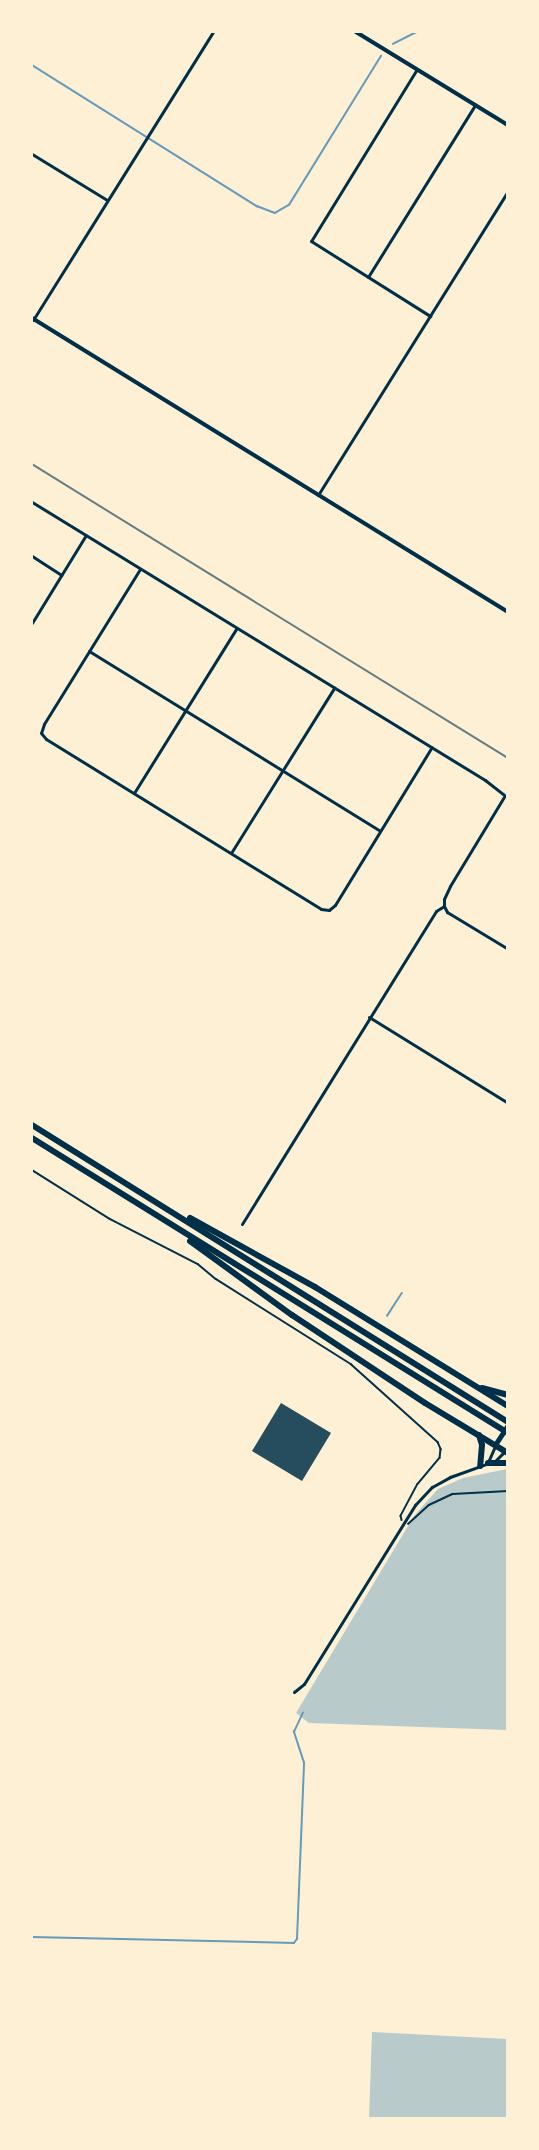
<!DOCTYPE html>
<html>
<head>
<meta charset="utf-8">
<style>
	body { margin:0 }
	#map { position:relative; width:539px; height:2150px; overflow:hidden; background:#fdf0d5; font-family:"Roboto Serif",serif }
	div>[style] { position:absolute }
	.green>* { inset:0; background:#b9caca }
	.stream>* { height:1.5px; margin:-0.75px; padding:0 0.75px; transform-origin:0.75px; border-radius:0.75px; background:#669bbc }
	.building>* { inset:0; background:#264d5e }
	.path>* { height:1.5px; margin:-0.75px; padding:0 0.75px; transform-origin:0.75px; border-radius:0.75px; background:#003049 }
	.minor>* { height:3px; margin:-1.5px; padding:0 1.5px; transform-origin:1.5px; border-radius:1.5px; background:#003049 }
	.tertiary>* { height:4px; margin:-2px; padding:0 2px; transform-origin:2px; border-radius:2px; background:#003049 }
	.secondary>* { height:4.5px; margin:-2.25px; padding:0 2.25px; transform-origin:2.25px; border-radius:2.25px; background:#003049 }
	.motorway>* { height:6px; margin:-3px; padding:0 3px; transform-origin:3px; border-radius:3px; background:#003049 }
	.rail>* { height:1.5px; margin:-0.75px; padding:0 0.75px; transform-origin:0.75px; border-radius:0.75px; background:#657d81 }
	span { translate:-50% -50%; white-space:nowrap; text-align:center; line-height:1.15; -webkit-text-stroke:4.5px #fdf0d5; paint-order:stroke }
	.frame { position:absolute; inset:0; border:33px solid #fdf0d5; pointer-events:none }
</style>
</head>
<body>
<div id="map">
	<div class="green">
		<i style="clip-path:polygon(507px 1469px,507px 1730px,309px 1723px,296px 1713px,414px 1516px,438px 1489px,463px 1478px)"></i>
		<i style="clip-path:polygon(372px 2032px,507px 2039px,507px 2118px,369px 2118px)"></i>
	</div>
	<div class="stream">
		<i style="left:393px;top:44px;width:27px;rotate:-27deg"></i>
		<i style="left:32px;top:65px;width:266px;rotate:32.1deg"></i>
		<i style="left:257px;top:206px;width:19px;rotate:21deg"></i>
		<i style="left:275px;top:213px;width:16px;rotate:-30deg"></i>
		<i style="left:289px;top:205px;width:175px;rotate:-58.3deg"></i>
		<i style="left:387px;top:1316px;width:27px;rotate:-57deg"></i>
		<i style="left:32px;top:1937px;width:262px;rotate:1.3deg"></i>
		<i style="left:294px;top:1943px;width:5px;rotate:-53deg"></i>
		<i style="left:297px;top:1939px;width:176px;rotate:-87.7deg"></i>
		<i style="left:304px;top:1763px;width:33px;rotate:-108deg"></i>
		<i style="left:294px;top:1732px;width:21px;rotate:-65deg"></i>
	</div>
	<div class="building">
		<i style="clip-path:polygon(281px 1403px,331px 1433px,302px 1481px,252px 1451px)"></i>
	</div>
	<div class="path">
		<i style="left:32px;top:1170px;width:92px;rotate:32.1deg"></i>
		<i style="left:110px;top:1219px;width:99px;rotate:27.1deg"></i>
		<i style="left:198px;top:1264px;width:23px;rotate:40deg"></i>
		<i style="left:216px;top:1279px;width:160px;rotate:32.2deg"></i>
		<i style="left:351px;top:1364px;width:117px;rotate:41.9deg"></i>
		<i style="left:438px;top:1442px;width:8px;rotate:67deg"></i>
		<i style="left:441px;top:1449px;width:9px;rotate:96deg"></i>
		<i style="left:440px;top:1458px;width:34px;rotate:130deg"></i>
		<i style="left:418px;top:1484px;width:36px;rotate:118deg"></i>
		<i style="left:401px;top:1516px;width:4px;rotate:76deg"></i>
		<i style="left:408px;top:1524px;width:28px;rotate:-42deg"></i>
		<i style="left:429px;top:1505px;width:26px;rotate:-25deg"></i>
		<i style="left:453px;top:1494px;width:55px;rotate:-3.1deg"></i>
	</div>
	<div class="minor">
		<i style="left:417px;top:69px;width:202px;rotate:121.6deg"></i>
		<i style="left:311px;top:241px;width:141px;rotate:32.2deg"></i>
		<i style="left:32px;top:154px;width:88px;rotate:31.5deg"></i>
		<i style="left:368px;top:277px;width:203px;rotate:-58.1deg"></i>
		<i style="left:33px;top:320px;width:340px;rotate:-58deg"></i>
		<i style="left:318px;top:495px;width:358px;rotate:-58deg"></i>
		<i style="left:32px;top:502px;width:532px;rotate:31.54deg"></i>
		<i style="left:485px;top:780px;width:29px;rotate:38deg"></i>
		<i style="left:32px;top:556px;width:35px;rotate:33deg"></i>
		<i style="left:140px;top:569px;width:182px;rotate:121.8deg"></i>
		<i style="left:44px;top:724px;width:9px;rotate:108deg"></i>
		<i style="left:41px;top:733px;width:8px;rotate:50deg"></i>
		<i style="left:46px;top:739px;width:323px;rotate:31.7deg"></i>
		<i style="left:321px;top:909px;width:8px;rotate:7deg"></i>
		<i style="left:329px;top:910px;width:8px;rotate:-40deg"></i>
		<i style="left:335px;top:905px;width:185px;rotate:-58.5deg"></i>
		<i style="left:32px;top:623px;width:103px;rotate:-58.5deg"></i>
		<i style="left:89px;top:651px;width:342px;rotate:31.7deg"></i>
		<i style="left:134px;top:793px;width:193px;rotate:-58.1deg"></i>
		<i style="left:231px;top:853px;width:195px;rotate:-58deg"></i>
		<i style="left:444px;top:906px;width:7px;rotate:63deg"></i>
		<i style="left:447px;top:912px;width:71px;rotate:31.2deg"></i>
		<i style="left:369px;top:1017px;width:163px;rotate:31.7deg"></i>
		<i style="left:242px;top:1224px;width:368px;rotate:-58.2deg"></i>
		<i style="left:436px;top:911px;width:9px;rotate:-32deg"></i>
		<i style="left:444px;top:906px;width:7px;rotate:-90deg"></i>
		<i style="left:444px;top:899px;width:14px;rotate:-65deg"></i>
		<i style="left:450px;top:886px;width:104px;rotate:-58.8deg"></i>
		<i style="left:495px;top:1461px;width:14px;rotate:-45deg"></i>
		<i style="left:488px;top:1462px;width:17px;rotate:-66deg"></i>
		<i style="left:294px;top:1692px;width:13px;rotate:-39deg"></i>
		<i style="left:304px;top:1684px;width:211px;rotate:-58.2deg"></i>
		<i style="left:415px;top:1505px;width:25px;rotate:-47deg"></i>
		<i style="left:432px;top:1487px;width:21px;rotate:-29deg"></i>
		<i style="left:450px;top:1477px;width:41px;rotate:-19.7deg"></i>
	</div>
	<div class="tertiary">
		<i style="left:356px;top:32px;width:178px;rotate:31.5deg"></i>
		<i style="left:32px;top:318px;width:559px;rotate:31.7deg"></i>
	</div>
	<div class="secondary">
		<i style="left:495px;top:1445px;width:24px;rotate:-57deg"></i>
	</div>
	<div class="motorway">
		<i style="left:32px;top:1125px;width:561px;rotate:31.96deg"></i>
		<i style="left:32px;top:1138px;width:560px;rotate:31.79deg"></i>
		<i style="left:190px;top:1218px;width:143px;rotate:28.9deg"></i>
		<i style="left:315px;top:1287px;width:227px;rotate:31.7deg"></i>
		<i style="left:190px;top:1241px;width:126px;rotate:36deg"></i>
		<i style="left:292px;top:1315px;width:159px;rotate:33.5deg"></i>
		<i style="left:425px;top:1403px;width:97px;rotate:31.1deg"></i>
		<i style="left:482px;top:1388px;width:27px;rotate:15deg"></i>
		<i style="left:479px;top:1435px;width:10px;rotate:73deg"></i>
		<i style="left:482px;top:1445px;width:21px;rotate:95deg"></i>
		<i style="left:488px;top:1463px;width:20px"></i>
	</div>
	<div class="rail">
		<i style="left:32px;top:464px;width:559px;rotate:31.7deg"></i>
	</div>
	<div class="frame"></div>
</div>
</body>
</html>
